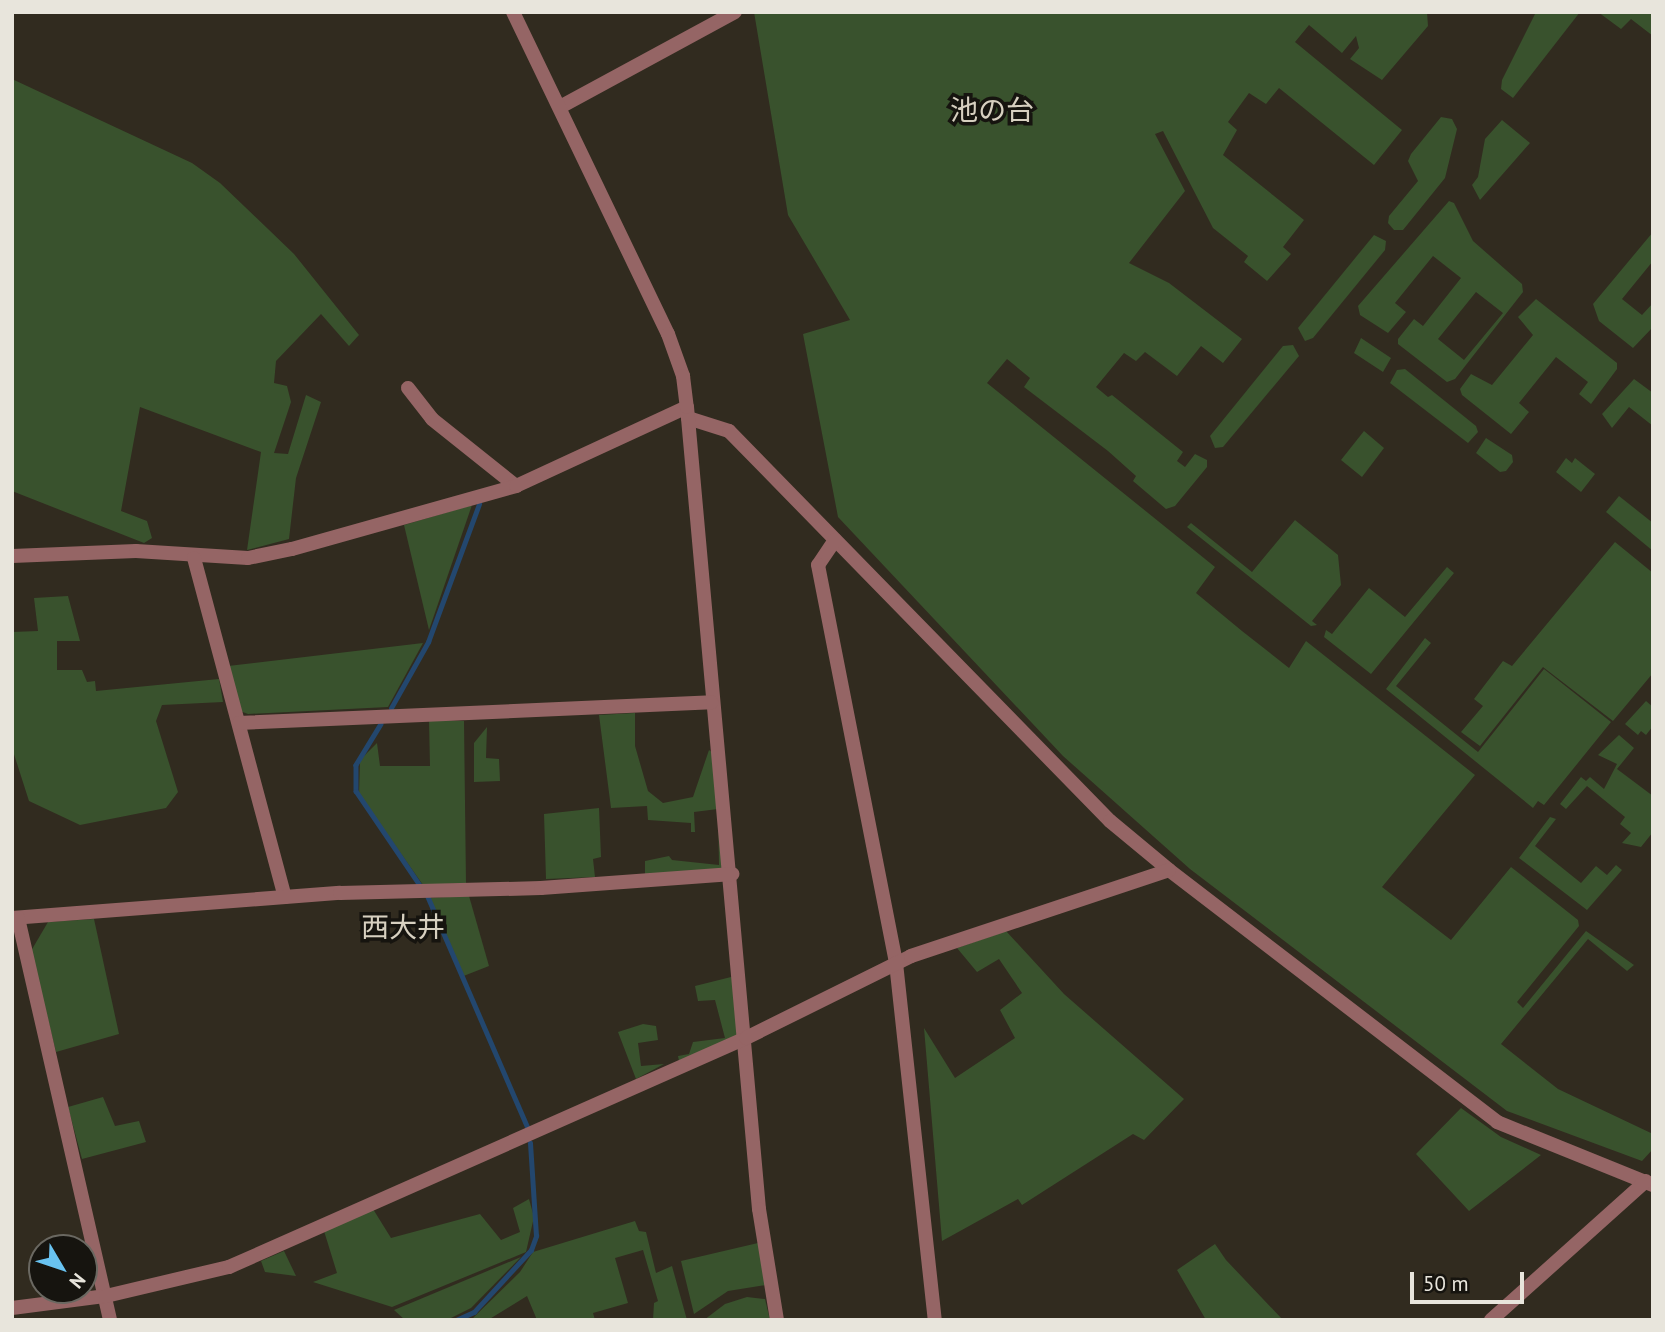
<!DOCTYPE html>
<html>
<head>
<meta charset="utf-8">
<style>
	body { margin:0 }
	#map { position:relative; width:1665px; height:1332px; overflow:hidden; background:#312b1f; font-family:"PT Sans","Noto Sans JP",sans-serif }
	div>[style] { position:absolute }
	.green>* { inset:0; background:#39522d }
	.stream>* { height:4.5px; margin:-2.25px; padding:0 2.25px; transform-origin:2.25px; border-radius:2.25px; background:#23476e }
	.minor>* { height:14px; margin:-7px; padding:0 7px; transform-origin:7px; border-radius:7px; background:#956565 }
	.tertiary>* { height:14px; margin:-7px; padding:0 7px; transform-origin:7px; border-radius:7px; background:#956565 }
	span { translate:-50% -50%; white-space:nowrap; text-align:center; line-height:1.15; -webkit-text-stroke:7px #16140f; paint-order:stroke }
	.quarter-label { font-size:28px; color:#d7d0c0 }
	.frame { position:absolute; inset:0; border:14px solid #e8e5dc; pointer-events:none }
	.north { position:absolute; left:28px; top:1234px; width:70px; height:70px; box-sizing:border-box; background:#16140f; border:2px solid #6a6861; border-radius:50%; rotate:129deg; font-size:19px; font-weight:700; line-height:28px; text-align:center; color:#e8e5dc }
	.north::after { content:''; display:block; margin:auto; width:24px; height:32px; background:#69c3f1; clip-path:polygon(50% 0,100% 100%,50% 72%,0 100%) }
	.scale { position:absolute; left:1410px; top:1272px; width:114px; height:32px; box-sizing:border-box; border:4px solid #e8e5dc; border-top:0; padding-left:9px; font-size:21px; line-height:24px; white-space:nowrap; color:#e8e5dc; -webkit-text-stroke:5px #16140f; paint-order:stroke }
</style>
</head>
<body>
<div id="map">
	<div class="green">
		<i style="clip-path:polygon(754px 12px,1427px 12px,1428px 26px,1382px 80px,1350px 59px,1359px 48px,1356px 36px,1342px 53px,1309px 25px,1295px 42px,1402px 130px,1374px 165px,1279px 88px,1266px 104px,1249px 93px,1228px 122px,1237px 130px,1223px 155px,1304px 220px,1283px 247px,1291px 254px,1267px 281px,1244px 262px,1248px 256px,1213px 228px,1163px 131px,1155px 134px,1185px 191px,1129px 263px,1169px 283px,1242px 339px,1223px 363px,1201px 346px,1177px 376px,1145px 352px,1136px 361px,1124px 353px,1096px 387px,1108px 397px,1112px 395px,1183px 452px,1177px 461px,1185px 467px,1195px 454px,1207px 460px,1207px 467px,1175px 506px,1166px 509px,1133px 481px,1136px 476px,1108px 451px,1024px 387px,1030px 378px,1007px 359px,987px 383px,1215px 567px,1196px 593px,1242px 631px,1289px 668px,1306px 641px,1475px 775px,1382px 887px,1451px 940px,1511px 867px,1578px 920px,1579px 926px,1517px 1002px,1523px 1008px,1586px 931px,1634px 965px,1627px 971px,1588px 939px,1501px 1044px,1558px 1089px,1653px 1134px,1653px 1149px,1642px 1161px,1507px 1111px,1190px 869px,1063px 756px,838px 517px,803px 334px,850px 320px,788px 215px)"></i>
		<i style="clip-path:polygon(1536px 12px,1580px 12px,1513px 98px,1501px 89px,1502px 80px)"></i>
		<i style="clip-path:polygon(1598px 12px,1653px 12px,1653px 36px,1631px 19px,1621px 29px)"></i>
		<i style="clip-path:polygon(12px 79px,192px 163px,220px 183px,294px 254px,359px 335px,349px 346px,321px 314px,276px 361px,274px 383px,287px 386px,291px 402px,274px 453px,288px 454px,306px 395px,321px 402px,296px 478px,289px 539px,247px 550px,261px 452px,140px 407px,121px 511px,147px 521px,152px 538px,144px 543px,12px 491px)"></i>
		<i style="clip-path:polygon(1441px 117px,1452px 119px,1457px 129px,1445px 178px,1403px 230px,1394px 230px,1388px 223px,1389px 216px,1418px 181px,1408px 161px,1411px 154px)"></i>
		<i style="clip-path:polygon(1502px 120px,1530px 143px,1480px 200px,1472px 185px,1478px 177px,1485px 139px)"></i>
		<i style="clip-path:polygon(evenodd,1449px 201px,1454px 203px,1473px 241px,1522px 284px,1523px 292px,1455px 379px,1447px 382px,1398px 344px,1398px 339px,1414px 319px,1423px 326px,1461px 278px,1433px 256px,1395px 303px,1406px 312px,1388px 333px,1360px 315px,1358px 306px,1449px 201px,1476px 292px,1503px 313px,1464px 360px,1438px 339px,1476px 292px)"></i>
		<i style="clip-path:polygon(1653px 232px,1653px 261px,1622px 299px,1642px 315px,1653px 303px,1653px 327px,1633px 348px,1599px 321px,1593px 304px)"></i>
		<i style="clip-path:polygon(1374px 235px,1386px 241px,1385px 250px,1313px 338px,1305px 341px,1298px 328px)"></i>
		<i style="clip-path:polygon(1536px 299px,1617px 363px,1617px 369px,1591px 404px,1579px 394px,1588px 382px,1556px 357px,1519px 403px,1529px 412px,1511px 434px,1462px 395px,1460px 389px,1471px 374px,1492px 385px,1533px 335px,1518px 317px)"></i>
		<i style="clip-path:polygon(1361px 338px,1391px 358px,1383px 372px,1354px 353px)"></i>
		<i style="clip-path:polygon(1293px 345px,1299px 356px,1223px 447px,1215px 448px,1210px 436px,1283px 346px)"></i>
		<i style="clip-path:polygon(1405px 369px,1476px 426px,1478px 432px,1468px 443px,1390px 383px,1397px 370px)"></i>
		<i style="clip-path:polygon(1634px 379px,1653px 393px,1653px 426px,1629px 407px,1612px 428px,1602px 414px)"></i>
		<i style="clip-path:polygon(1364px 431px,1384px 448px,1362px 477px,1341px 460px)"></i>
		<i style="clip-path:polygon(1486px 438px,1512px 455px,1513px 462px,1506px 471px,1500px 472px,1476px 453px)"></i>
		<i style="clip-path:polygon(1566px 458px,1572px 463px,1575px 458px,1595px 474px,1581px 492px,1556px 472px)"></i>
		<i style="clip-path:polygon(1619px 496px,1653px 523px,1653px 551px,1606px 512px)"></i>
		<i style="clip-path:polygon(472px 505px,429px 630px,404px 525px)"></i>
		<i style="clip-path:polygon(1295px 520px,1338px 555px,1341px 585px,1312px 621px,1317px 625px,1311px 626px,1187px 527px,1191px 523px,1252px 572px)"></i>
		<i style="clip-path:polygon(1615px 542px,1653px 573px,1653px 673px,1613px 721px,1543px 667px,1480px 746px,1461px 732px,1483px 706px,1474px 699px,1503px 661px,1512px 666px)"></i>
		<i style="clip-path:polygon(1447px 567px,1454px 573px,1371px 674px,1324px 637px,1326px 630px,1332px 634px,1369px 588px,1405px 617px)"></i>
		<i style="clip-path:polygon(68px 596px,80px 641px,57px 641px,57px 670px,82px 670px,87px 682px,95px 681px,96px 691px,219px 679px,223px 702px,162px 705px,156px 721px,178px 792px,166px 808px,80px 825px,29px 801px,12px 748px,12px 632px,38px 631px,34px 598px)"></i>
		<i style="clip-path:polygon(1425px 638px,1431px 643px,1396px 686px,1478px 752px,1544px 669px,1611px 722px,1544px 805px,1538px 801px,1533px 808px,1386px 689px)"></i>
		<i style="clip-path:polygon(423px 643px,388px 707px,248px 714px,240px 711px,228px 666px)"></i>
		<i style="clip-path:polygon(1646px 701px,1653px 707px,1653px 726px,1646px 735px,1641px 731px,1638px 735px,1625px 724px)"></i>
		<i style="clip-path:polygon(635px 713px,635px 746px,648px 791px,663px 803px,693px 797px,709px 750px,714px 754px,725px 869px,645px 876px,645px 861px,669px 856px,672px 860px,719px 865px,718px 809px,694px 812px,695px 832px,691px 832px,691px 823px,648px 820px,647px 806px,611px 808px,599px 715px)"></i>
		<i style="clip-path:polygon(429px 720px,464px 721px,466px 883px,423px 885px,359px 794px,360px 760px,377px 743px,380px 766px,430px 766px)"></i>
		<i style="clip-path:polygon(487px 727px,486px 758px,499px 759px,500px 781px,474px 782px,474px 743px)"></i>
		<i style="clip-path:polygon(1619px 735px,1634px 748px,1617px 769px,1653px 796px,1653px 832px,1641px 847px,1622px 843px,1631px 833px,1620px 824px,1625px 817px,1587px 786px,1566px 809px,1560px 804px,1581px 777px,1586px 781px,1590px 777px,1604px 789px,1617px 764px,1598px 755px)"></i>
		<i style="clip-path:polygon(599px 808px,601px 857px,593px 859px,595px 877px,546px 879px,544px 814px)"></i>
		<i style="clip-path:polygon(1550px 817px,1556px 819px,1535px 846px,1581px 883px,1596px 866px,1607px 875px,1616px 865px,1622px 870px,1587px 910px,1519px 858px)"></i>
		<i style="clip-path:polygon(469px 896px,489px 966px,461px 977px,428px 898px)"></i>
		<i style="clip-path:polygon(94px 919px,119px 1034px,56px 1052px,31px 951px,48px 922px)"></i>
		<i style="clip-path:polygon(1006px 931px,1064px 994px,1184px 1099px,1144px 1140px,1133px 1134px,1022px 1205px,1018px 1199px,942px 1241px,924px 1028px,955px 1078px,1015px 1038px,1000px 1010px,1022px 993px,999px 959px,977px 972px,957px 948px)"></i>
		<i style="clip-path:polygon(735px 976px,739px 1037px,679px 1061px,678px 1056px,689px 1054px,693px 1042px,725px 1038px,715px 1000px,698px 1001px,695px 986px)"></i>
		<i style="clip-path:polygon(643px 1024px,656px 1026px,658px 1040px,638px 1043px,641px 1066px,664px 1064px,636px 1079px,618px 1032px)"></i>
		<i style="clip-path:polygon(103px 1097px,115px 1126px,139px 1121px,146px 1142px,82px 1159px,68px 1107px)"></i>
		<i style="clip-path:polygon(1461px 1108px,1501px 1137px,1541px 1155px,1469px 1211px,1416px 1154px)"></i>
		<i style="clip-path:polygon(529px 1199px,534px 1217px,526px 1252px,392px 1307px,313px 1282px,337px 1273px,324px 1231px,373px 1209px,391px 1238px,480px 1214px,501px 1240px,520px 1232px,513px 1208px)"></i>
		<i style="clip-path:polygon(635px 1221px,639px 1231px,646px 1232px,656px 1273px,672px 1266px,687px 1320px,653px 1320px,654px 1303px,658px 1301px,643px 1250px,615px 1258px,628px 1303px,593px 1313px,595px 1320px,537px 1320px,527px 1296px,488px 1320px,471px 1320px,520px 1272px,533px 1252px)"></i>
		<i style="clip-path:polygon(758px 1243px,766px 1285px,728px 1291px,694px 1314px,681px 1261px)"></i>
		<i style="clip-path:polygon(1215px 1244px,1226px 1260px,1283px 1320px,1206px 1320px,1177px 1270px)"></i>
		<i style="clip-path:polygon(284px 1251px,296px 1276px,265px 1272px,261px 1261px)"></i>
		<i style="clip-path:polygon(521px 1257px,471px 1308px,447px 1320px,405px 1320px,394px 1310px)"></i>
		<i style="clip-path:polygon(747px 1297px,765px 1299px,770px 1320px,704px 1320px,725px 1304px)"></i>
	</div>
	<div class="stream">
		<i style="left:391px;top:708px;width:76px;rotate:-60.7deg"></i>
		<i style="left:428px;top:642px;width:147px;rotate:-69.7deg"></i>
		<i style="left:381px;top:724px;width:48px;rotate:121.4deg"></i>
		<i style="left:356px;top:765px;width:26px;rotate:90deg"></i>
		<i style="left:356px;top:791px;width:114px;rotate:55.8deg"></i>
		<i style="left:428px;top:897px;width:252px;rotate:66.6deg"></i>
		<i style="left:456px;top:1320px;width:20px;rotate:-24deg"></i>
		<i style="left:474px;top:1312px;width:84px;rotate:-47.4deg"></i>
		<i style="left:531px;top:1250px;width:15px;rotate:-70deg"></i>
		<i style="left:536px;top:1236px;width:93px;rotate:-93.7deg"></i>
	</div>
	<div class="minor">
		<i style="left:560px;top:107px;width:199px;rotate:-28.5deg"></i>
		<i style="left:408px;top:388px;width:39px;rotate:52deg"></i>
		<i style="left:432px;top:419px;width:107px;rotate:38.6deg"></i>
		<i style="left:688px;top:418px;width:43px;rotate:17.6deg"></i>
		<i style="left:729px;top:431px;width:545px;rotate:45.67deg"></i>
		<i style="left:1110px;top:821px;width:77px;rotate:39.7deg"></i>
		<i style="left:1169px;top:870px;width:414px;rotate:37.5deg"></i>
		<i style="left:1497px;top:1122px;width:168px;rotate:22deg"></i>
		<i style="left:835px;top:540px;width:30px;rotate:124deg"></i>
		<i style="left:818px;top:565px;width:406px;rotate:78.9deg"></i>
		<i style="left:896px;top:963px;width:359px;rotate:83.8deg"></i>
		<i style="left:12px;top:556px;width:124px;rotate:-2.3deg"></i>
		<i style="left:136px;top:551px;width:112px;rotate:3.6deg"></i>
		<i style="left:248px;top:558px;width:45px;rotate:-11.6deg"></i>
		<i style="left:292px;top:549px;width:233px;rotate:-15.7deg"></i>
		<i style="left:516px;top:486px;width:188px;rotate:-24.8deg"></i>
		<i style="left:687px;top:407px;width:805px;rotate:84.87deg"></i>
		<i style="left:759px;top:1209px;width:112px;rotate:80.8deg"></i>
		<i style="left:194px;top:558px;width:351px;rotate:75deg"></i>
		<i style="left:239px;top:723px;width:473px;rotate:-2.5deg"></i>
		<i style="left:12px;top:918px;width:329px;rotate:-4.4deg"></i>
		<i style="left:340px;top:893px;width:201px;rotate:-1.4deg"></i>
		<i style="left:541px;top:888px;width:192px;rotate:-4.2deg"></i>
		<i style="left:18px;top:918px;width:412px;rotate:77.1deg"></i>
		<i style="left:12px;top:1308px;width:95px;rotate:-7.3deg"></i>
		<i style="left:106px;top:1296px;width:126px;rotate:-13.3deg"></i>
		<i style="left:229px;top:1267px;width:565px;rotate:-23.89deg"></i>
		<i style="left:746px;top:1038px;width:184px;rotate:-26.4deg"></i>
		<i style="left:911px;top:956px;width:272px;rotate:-18.4deg"></i>
		<i style="left:1491px;top:1320px;width:208px;rotate:-41.9deg"></i>
	</div>
	<div class="tertiary">
		<i style="left:513px;top:12px;width:357px;rotate:64.3deg"></i>
		<i style="left:668px;top:334px;width:45px;rotate:70.3deg"></i>
		<i style="left:683px;top:376px;width:31px;rotate:83deg"></i>
	</div>
	<div class="quarter-label">
		<span style="left:992px;top:110px">池の台</span>
		<span style="left:403px;top:927px">西大井</span>
	</div>
	<div class="frame"></div>
	<div class="north">N</div>
	<div class="scale">50 m</div>
</div>
</body>
</html>
